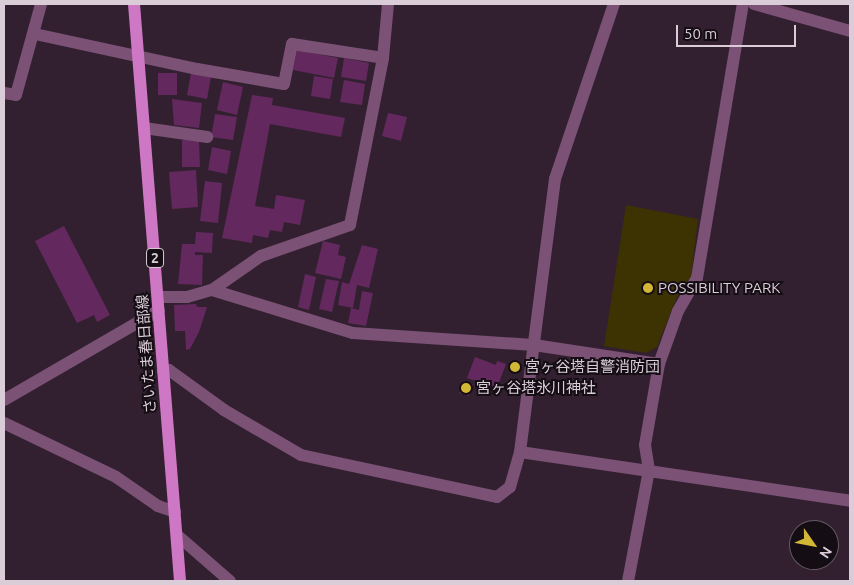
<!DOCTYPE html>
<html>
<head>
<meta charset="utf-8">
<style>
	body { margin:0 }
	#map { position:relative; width:854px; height:585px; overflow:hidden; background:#322030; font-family:Ubuntu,"Noto Sans JP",sans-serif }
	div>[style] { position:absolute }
	.green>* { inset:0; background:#3c3202 }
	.building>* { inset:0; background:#63285d }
	.minor>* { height:12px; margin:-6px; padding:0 6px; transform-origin:6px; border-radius:6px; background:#7b5175 }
	.major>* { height:12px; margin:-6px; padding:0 6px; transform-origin:6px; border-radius:6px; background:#ce77c4 }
	.dots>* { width:14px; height:14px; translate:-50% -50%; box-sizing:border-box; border:2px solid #150d14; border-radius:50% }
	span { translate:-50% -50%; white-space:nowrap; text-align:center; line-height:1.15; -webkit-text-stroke:4px #150d14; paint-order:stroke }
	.shield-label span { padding:1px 4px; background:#150d14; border:1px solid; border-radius:4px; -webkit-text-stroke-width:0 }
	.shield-label { font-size:14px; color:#dacdd8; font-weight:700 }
	.poi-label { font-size:15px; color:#dacdd8 }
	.left { translate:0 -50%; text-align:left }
	.street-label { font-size:15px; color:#dacdd8 }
	.frame { position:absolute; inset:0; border:5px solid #dacdd8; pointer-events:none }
	.north { position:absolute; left:789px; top:520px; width:50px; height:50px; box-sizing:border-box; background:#150d14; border:1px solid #645a62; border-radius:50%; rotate:123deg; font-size:14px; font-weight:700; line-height:20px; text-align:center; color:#dacdd8 }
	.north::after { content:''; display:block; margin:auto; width:18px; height:22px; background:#d2b635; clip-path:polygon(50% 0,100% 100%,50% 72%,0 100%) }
	.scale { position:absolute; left:676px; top:25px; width:120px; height:22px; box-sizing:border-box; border:2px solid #dacdd8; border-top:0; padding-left:6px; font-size:15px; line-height:18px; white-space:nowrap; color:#dacdd8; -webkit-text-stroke:4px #150d14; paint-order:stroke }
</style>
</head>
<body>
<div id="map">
	<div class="green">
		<i style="clip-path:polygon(626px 205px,698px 219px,691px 277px,676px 299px,657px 347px,646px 353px,604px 346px)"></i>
	</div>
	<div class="building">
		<i style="clip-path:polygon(297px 50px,338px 58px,334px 78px,293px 70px)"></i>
		<i style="clip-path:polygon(344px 58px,369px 63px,366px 81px,341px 77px)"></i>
		<i style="clip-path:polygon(158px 73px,177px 73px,177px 95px,158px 95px)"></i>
		<i style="clip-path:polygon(191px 73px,211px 77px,207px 99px,187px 95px)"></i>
		<i style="clip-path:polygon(314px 76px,333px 79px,330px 99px,311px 96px)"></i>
		<i style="clip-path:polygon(344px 80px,365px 84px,362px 105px,340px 102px)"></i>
		<i style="clip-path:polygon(223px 82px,243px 87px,237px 115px,217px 110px)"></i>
		<i style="clip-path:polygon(252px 95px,273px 98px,272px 105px,345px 118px,341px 137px,270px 124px,255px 206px,274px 209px,276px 195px,305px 200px,300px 225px,284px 222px,282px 232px,270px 230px,268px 238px,253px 235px,252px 243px,222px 238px)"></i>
		<i style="clip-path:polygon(172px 99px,202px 103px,199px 128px,174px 125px)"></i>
		<i style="clip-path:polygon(388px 113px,407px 117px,401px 141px,382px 136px)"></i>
		<i style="clip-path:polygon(215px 114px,237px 117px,233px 140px,211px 137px)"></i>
		<i style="clip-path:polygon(182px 140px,199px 140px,200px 167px,182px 167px)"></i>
		<i style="clip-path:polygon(212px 147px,231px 151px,227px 174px,208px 170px)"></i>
		<i style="clip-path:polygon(196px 170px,198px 207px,172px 209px,169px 172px)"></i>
		<i style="clip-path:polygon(205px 181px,222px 183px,218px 223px,200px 221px)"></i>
		<i style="clip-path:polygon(64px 226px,110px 315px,97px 322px,94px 315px,77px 323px,35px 241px)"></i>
		<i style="clip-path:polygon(196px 232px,213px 233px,212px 253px,195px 252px,195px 255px,203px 255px,202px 285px,178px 284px,182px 244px,195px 244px)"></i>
		<i style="clip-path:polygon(323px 241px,340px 245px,338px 255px,346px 257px,341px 279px,315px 273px)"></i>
		<i style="clip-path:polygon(362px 245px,378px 249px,369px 288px,357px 285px,353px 308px,338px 305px,342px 282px,349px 284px)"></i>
		<i style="clip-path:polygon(305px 274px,316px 277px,309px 310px,298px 307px)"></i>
		<i style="clip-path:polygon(326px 279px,339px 281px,332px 312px,319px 309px)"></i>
		<i style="clip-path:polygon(362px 291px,373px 293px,366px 326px,348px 323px,351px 308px,359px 310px)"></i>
		<i style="clip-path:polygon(196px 304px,197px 307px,207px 307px,199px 332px,190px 349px,186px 350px,185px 331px,175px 331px,174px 305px)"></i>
		<i style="clip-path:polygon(475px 357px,496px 365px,497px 361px,506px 364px,497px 388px,467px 378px)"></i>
		<i style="clip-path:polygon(512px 363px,519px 364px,517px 372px,511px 371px)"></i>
		<i style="clip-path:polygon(463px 381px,473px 384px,469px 396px,459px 393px)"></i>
	</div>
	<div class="minor">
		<i style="left:754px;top:4px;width:100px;rotate:15.7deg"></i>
		<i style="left:35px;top:34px;width:166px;rotate:12.2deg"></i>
		<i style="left:197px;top:69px;width:88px;rotate:9.8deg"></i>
		<i style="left:284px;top:84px;width:41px;rotate:-78.7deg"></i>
		<i style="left:292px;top:44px;width:92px;rotate:8.7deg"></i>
		<i style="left:4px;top:93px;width:12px;rotate:9deg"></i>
		<i style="left:16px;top:95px;width:94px;rotate:-74.6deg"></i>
		<i style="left:144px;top:128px;width:64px;rotate:8.1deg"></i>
		<i style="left:212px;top:290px;width:147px;rotate:17deg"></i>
		<i style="left:353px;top:333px;width:181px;rotate:3.8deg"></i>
		<i style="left:534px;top:345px;width:126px;rotate:8.6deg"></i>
		<i style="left:659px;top:364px;width:82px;rotate:99.8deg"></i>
		<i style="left:645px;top:445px;width:25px;rotate:81deg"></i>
		<i style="left:649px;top:470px;width:113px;rotate:100.7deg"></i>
		<i style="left:158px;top:297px;width:29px"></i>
		<i style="left:187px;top:297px;width:26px;rotate:-16deg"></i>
		<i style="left:212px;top:290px;width:60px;rotate:-34.8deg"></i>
		<i style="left:261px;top:256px;width:94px;rotate:-19.2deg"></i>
		<i style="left:350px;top:225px;width:170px;rotate:-78.8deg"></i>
		<i style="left:383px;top:58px;width:54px;rotate:-84.7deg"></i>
		<i style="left:659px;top:364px;width:56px;rotate:-70.3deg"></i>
		<i style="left:678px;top:311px;width:38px;rotate:-60deg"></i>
		<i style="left:697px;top:278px;width:278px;rotate:-80.5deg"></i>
		<i style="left:163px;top:371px;width:6px;rotate:-9deg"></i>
		<i style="left:169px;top:370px;width:68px;rotate:36deg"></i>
		<i style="left:224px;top:410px;width:89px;rotate:30.3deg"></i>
		<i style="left:301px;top:455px;width:200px;rotate:12.1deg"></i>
		<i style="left:497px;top:497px;width:16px;rotate:-38deg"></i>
		<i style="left:510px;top:487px;width:36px;rotate:-74deg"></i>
		<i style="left:520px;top:452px;width:275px;rotate:-82.7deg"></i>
		<i style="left:555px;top:179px;width:185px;rotate:-71.4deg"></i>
		<i style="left:4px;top:400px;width:179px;rotate:-30.1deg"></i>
		<i style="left:4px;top:423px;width:124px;rotate:25.7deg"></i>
		<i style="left:116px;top:477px;width:51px;rotate:34.6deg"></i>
		<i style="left:158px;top:506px;width:18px;rotate:19deg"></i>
		<i style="left:520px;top:452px;width:334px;rotate:8.4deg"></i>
		<i style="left:177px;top:535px;width:70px;rotate:41deg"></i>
	</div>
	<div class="major">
		<i style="left:134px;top:4px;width:579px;rotate:85.44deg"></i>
	</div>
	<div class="dots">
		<i style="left:648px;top:288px;background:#d2b635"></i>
		<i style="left:515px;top:367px;background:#d2b635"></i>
		<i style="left:466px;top:388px;background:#d2b635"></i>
	</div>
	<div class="shield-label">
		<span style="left:155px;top:258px">2</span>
	</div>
	<div class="poi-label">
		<span class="left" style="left:658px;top:288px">POSSIBILITY PARK</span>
		<span class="left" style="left:525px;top:367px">宮ヶ谷塔自警消防団</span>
		<span class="left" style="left:476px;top:388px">宮ヶ谷塔氷川神社</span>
	</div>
	<div class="street-label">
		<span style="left:146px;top:354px;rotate:-94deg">さいたま春日部線</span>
	</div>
	<div class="frame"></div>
	<div class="north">N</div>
	<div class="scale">50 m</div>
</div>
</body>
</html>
